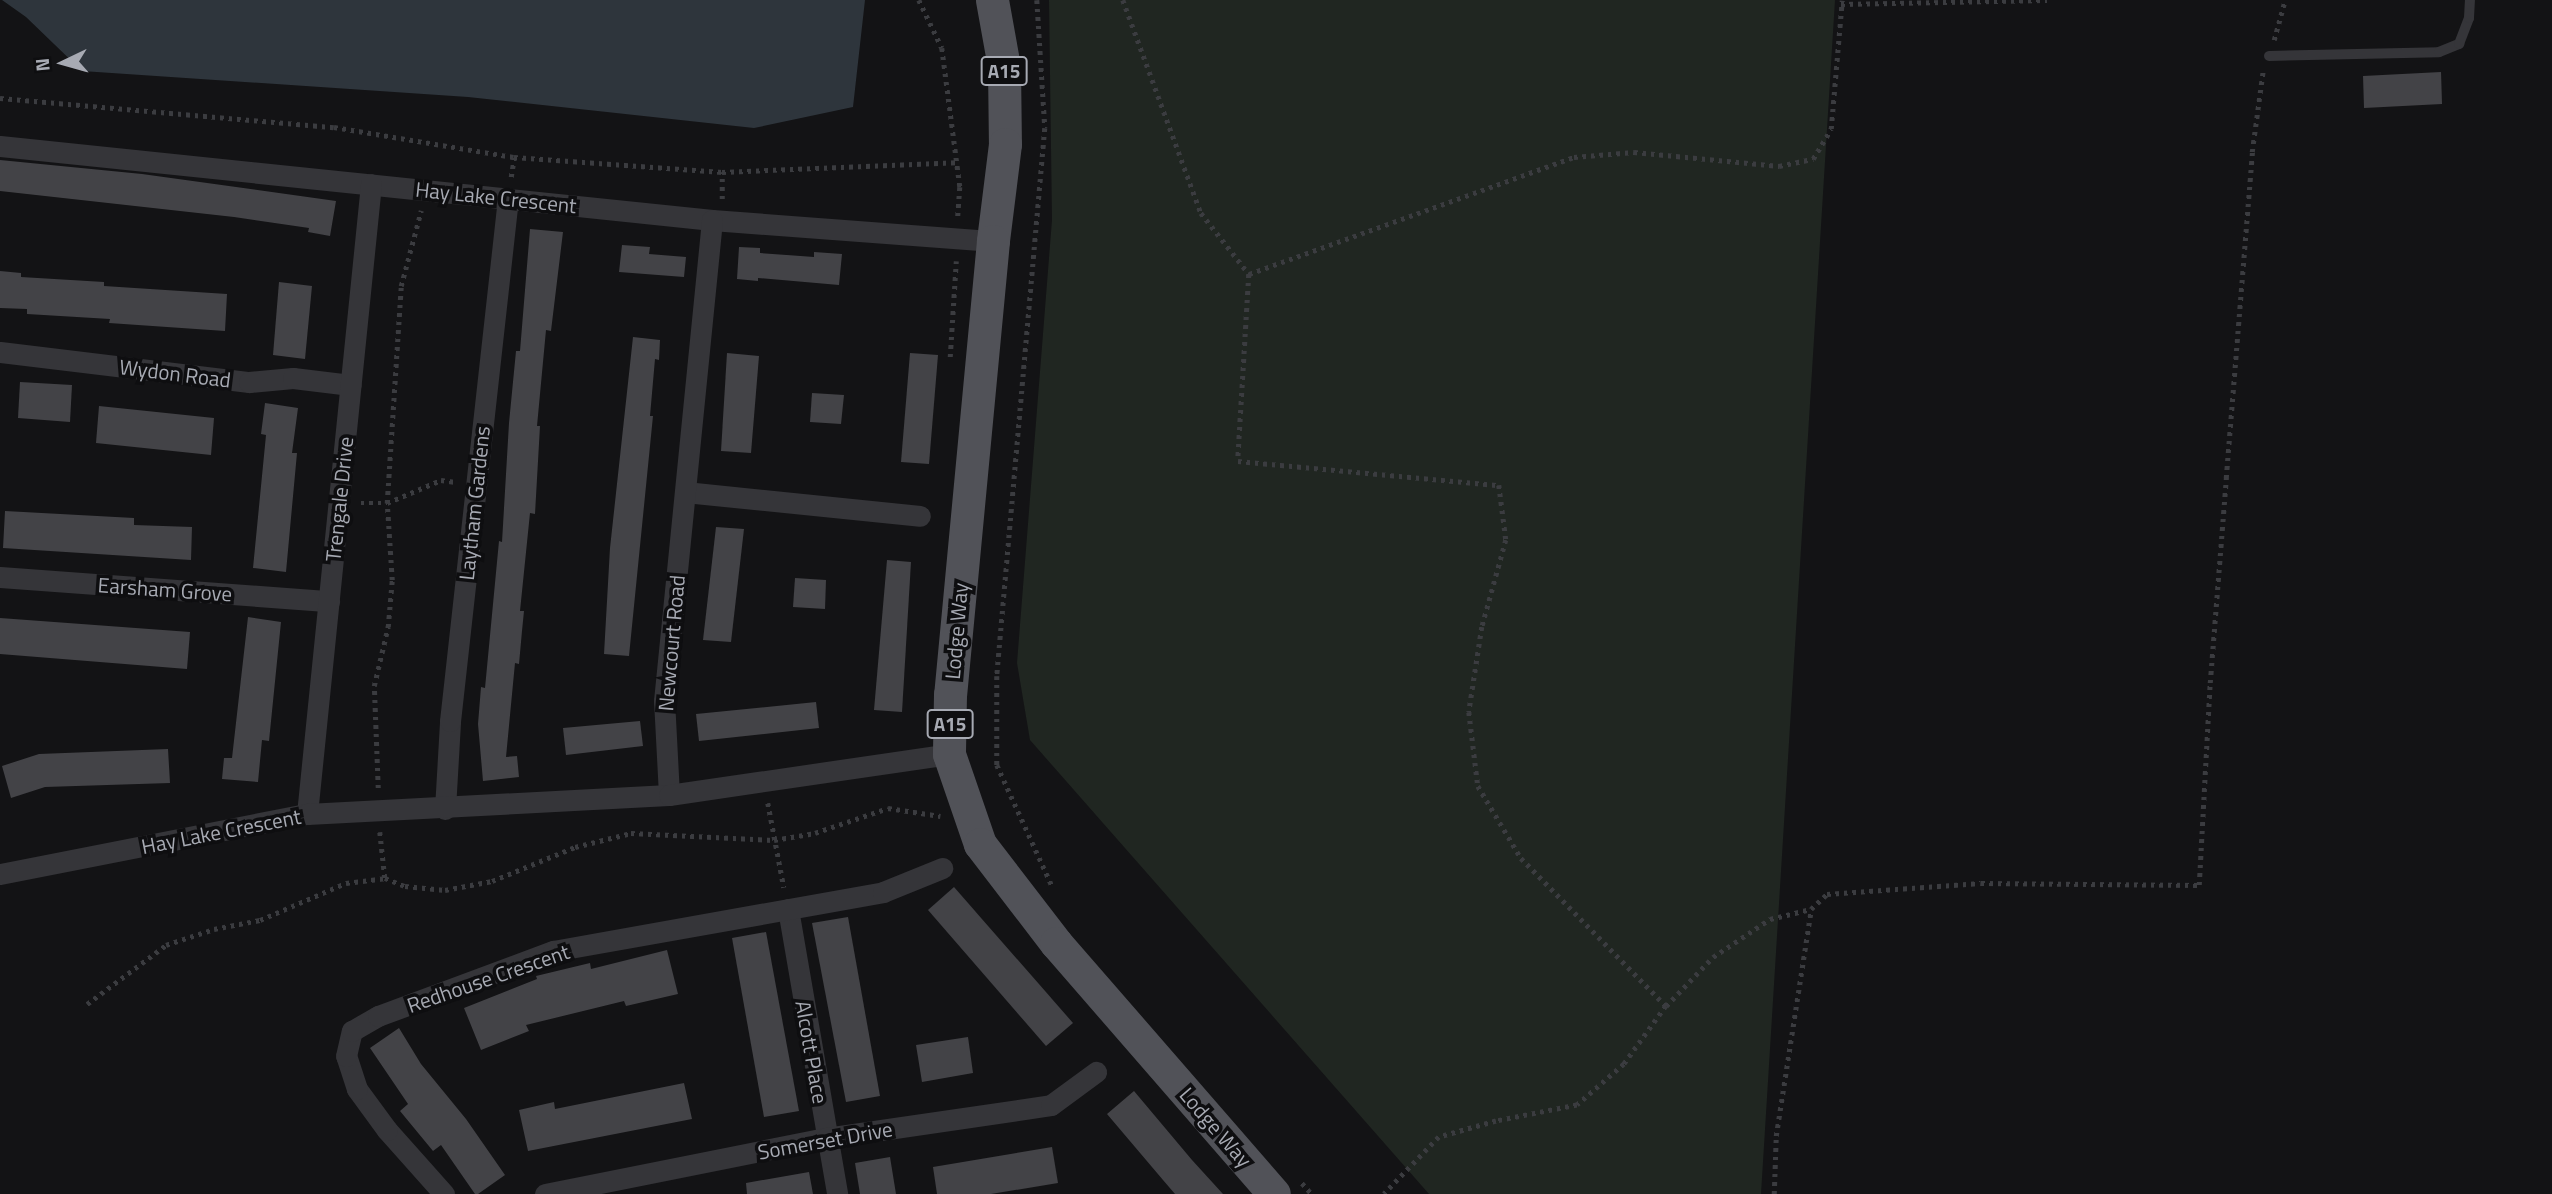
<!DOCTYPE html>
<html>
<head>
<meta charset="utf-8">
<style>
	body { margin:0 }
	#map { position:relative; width:2552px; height:1194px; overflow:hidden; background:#131315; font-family:"Titillium Web",sans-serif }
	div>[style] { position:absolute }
	.green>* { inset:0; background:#202621 }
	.water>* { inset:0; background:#2e353c }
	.building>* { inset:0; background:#434347 }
	.path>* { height:4.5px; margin-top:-2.25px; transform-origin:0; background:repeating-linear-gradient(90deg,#3b3c40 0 3.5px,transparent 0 8.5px) }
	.service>* { height:10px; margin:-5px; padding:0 5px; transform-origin:5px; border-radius:5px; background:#353539 }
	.minor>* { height:21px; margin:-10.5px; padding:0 10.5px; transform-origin:10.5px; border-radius:10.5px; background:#353539 }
	.primary>* { height:33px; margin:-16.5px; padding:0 16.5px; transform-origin:16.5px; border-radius:16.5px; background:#515258 }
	span { translate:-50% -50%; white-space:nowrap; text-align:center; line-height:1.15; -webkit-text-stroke:7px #0e0e10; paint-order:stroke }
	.shield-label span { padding:2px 5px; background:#0e0e10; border:2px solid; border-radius:5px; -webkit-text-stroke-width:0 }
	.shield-label { font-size:19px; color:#a7aab3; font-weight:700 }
	.street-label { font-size:21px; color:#a7aab3 }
	.north { position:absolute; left:28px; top:28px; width:70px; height:70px; -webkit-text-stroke:5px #0e0e10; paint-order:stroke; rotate:265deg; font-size:19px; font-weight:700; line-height:28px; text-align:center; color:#a7aab3 }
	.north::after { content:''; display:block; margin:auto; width:24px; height:32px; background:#a7aab3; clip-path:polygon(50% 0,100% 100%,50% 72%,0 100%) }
</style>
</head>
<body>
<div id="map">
	<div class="green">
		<i style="clip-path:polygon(1049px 0,1835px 0,1761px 1194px,1429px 1194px,1030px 740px,1017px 663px,1052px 220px)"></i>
	</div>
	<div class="water">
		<i style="clip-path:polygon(2px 0,865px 0,853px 107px,754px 128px,468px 97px,82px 71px,26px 17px)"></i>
	</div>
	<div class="building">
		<i style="clip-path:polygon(2441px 72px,2442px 104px,2364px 108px,2363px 76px)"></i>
		<i style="clip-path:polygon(0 160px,142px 174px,336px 201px,330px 236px,308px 232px,309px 228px,234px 217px,0 191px)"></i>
		<i style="clip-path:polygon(530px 229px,563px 232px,551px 331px,546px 330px,537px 426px,540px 426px,535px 514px,530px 513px,520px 611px,524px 611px,522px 631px,519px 664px,515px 663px,506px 757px,517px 756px,519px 777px,483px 781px,478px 724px,481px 687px,485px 688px,499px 541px,502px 542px,509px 423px,516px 351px,520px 351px)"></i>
		<i style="clip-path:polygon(622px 245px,650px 247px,649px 254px,686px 257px,684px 277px,619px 272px)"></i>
		<i style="clip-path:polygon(739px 247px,760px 248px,760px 253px,814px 257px,814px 252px,842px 254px,839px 285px,758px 278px,758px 281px,737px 279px)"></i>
		<i style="clip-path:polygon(0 271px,21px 273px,21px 277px,104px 282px,104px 286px,227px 294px,225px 331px,109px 323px,110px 319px,27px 314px,27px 309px,0 308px)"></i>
		<i style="clip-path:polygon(279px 282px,312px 286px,305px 359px,273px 355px)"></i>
		<i style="clip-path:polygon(633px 337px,660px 340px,659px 360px,655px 359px,650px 416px,653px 416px,629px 656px,604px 654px,610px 548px)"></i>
		<i style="clip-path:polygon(727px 353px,759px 356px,751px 453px,721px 451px)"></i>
		<i style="clip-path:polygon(910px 353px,938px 355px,929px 464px,901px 462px)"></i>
		<i style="clip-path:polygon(20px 382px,72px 385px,70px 422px,18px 418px)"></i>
		<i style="clip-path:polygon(812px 393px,844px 395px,841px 424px,810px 422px)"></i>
		<i style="clip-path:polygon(265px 403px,298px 408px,292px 453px,297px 453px,286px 572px,253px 568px,266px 435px,261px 434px)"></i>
		<i style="clip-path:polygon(99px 406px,214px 418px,211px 455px,96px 443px)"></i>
		<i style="clip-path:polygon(5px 511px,134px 518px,134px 525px,192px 527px,191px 560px,3px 548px)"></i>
		<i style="clip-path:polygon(716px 527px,744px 529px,731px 642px,703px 640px)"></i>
		<i style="clip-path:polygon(887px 560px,911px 562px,902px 712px,874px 710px)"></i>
		<i style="clip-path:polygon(795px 578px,826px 580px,825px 609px,793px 607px)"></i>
		<i style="clip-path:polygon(248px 617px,281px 622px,269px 741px,262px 740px,258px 782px,222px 779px,224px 758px,232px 758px)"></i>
		<i style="clip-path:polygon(0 618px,190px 632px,187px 669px,0 654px)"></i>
		<i style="clip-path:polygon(816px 702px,819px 728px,699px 741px,696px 714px)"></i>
		<i style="clip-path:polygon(640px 721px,643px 746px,566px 755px,563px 728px)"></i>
		<i style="clip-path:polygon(168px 749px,170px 783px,45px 787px,11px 798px,2px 766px,39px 754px)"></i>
		<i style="clip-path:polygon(954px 887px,1073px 1023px,1046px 1046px,928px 910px)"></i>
		<i style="clip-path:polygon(848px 917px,880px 1096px,846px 1102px,812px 923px)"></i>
		<i style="clip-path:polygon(766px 932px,799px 1111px,764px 1117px,732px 938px)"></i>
		<i style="clip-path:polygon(667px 950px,678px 994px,626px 1006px,624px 1001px,526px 1025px,529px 1031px,481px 1050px,464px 1008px,537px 979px,536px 976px,590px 963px,591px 969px)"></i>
		<i style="clip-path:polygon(399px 1028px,421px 1064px,466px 1119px,505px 1175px,478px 1194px,475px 1194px,441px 1145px,433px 1151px,400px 1111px,408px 1104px,370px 1048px)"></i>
		<i style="clip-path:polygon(968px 1037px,973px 1073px,922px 1082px,916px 1045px)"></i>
		<i style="clip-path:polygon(684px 1083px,692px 1119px,528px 1151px,519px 1110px,554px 1102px,555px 1109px)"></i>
		<i style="clip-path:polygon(1134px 1091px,1192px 1160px,1223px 1194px,1175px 1194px,1163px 1180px,1107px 1114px)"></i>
		<i style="clip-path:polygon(1052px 1147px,1058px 1183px,991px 1194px,937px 1194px,933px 1167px)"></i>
		<i style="clip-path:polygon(890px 1157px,896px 1194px,860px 1194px,855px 1163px)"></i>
		<i style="clip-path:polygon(809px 1172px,813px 1194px,747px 1194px,746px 1183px)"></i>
	</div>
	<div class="path">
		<i style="left:919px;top:0;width:53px;rotate:64.4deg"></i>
		<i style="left:942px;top:48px;width:140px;rotate:82.6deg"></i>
		<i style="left:960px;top:187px;width:30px;rotate:94deg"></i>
		<i style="left:1037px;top:0;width:128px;rotate:86.4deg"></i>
		<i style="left:1045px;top:128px;width:550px;rotate:95.01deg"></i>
		<i style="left:997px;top:676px;width:89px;rotate:90deg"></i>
		<i style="left:997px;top:765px;width:135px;rotate:65.5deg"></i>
		<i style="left:1123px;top:0;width:227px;rotate:69.9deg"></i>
		<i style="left:1201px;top:213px;width:78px;rotate:51.8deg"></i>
		<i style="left:1249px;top:274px;width:187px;rotate:93.4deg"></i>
		<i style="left:1238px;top:461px;width:262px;rotate:5.3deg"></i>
		<i style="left:1499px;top:485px;width:55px;rotate:82.7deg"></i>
		<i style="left:1506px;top:540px;width:90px;rotate:105.4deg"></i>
		<i style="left:1482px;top:627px;width:86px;rotate:98.7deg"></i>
		<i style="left:1469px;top:712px;width:75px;rotate:83.1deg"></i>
		<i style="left:1478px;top:786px;width:84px;rotate:59.2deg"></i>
		<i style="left:1521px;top:858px;width:207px;rotate:45.6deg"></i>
		<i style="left:1666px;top:1006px;width:72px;rotate:125.9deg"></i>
		<i style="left:1624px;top:1064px;width:62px;rotate:138.9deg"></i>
		<i style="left:1577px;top:1105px;width:83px;rotate:168.8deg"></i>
		<i style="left:1496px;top:1121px;width:59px;rotate:164.3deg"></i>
		<i style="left:1439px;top:1137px;width:79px;rotate:134deg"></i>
		<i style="left:1841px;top:4px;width:206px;rotate:-1.1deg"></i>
		<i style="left:2274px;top:40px;width:41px;rotate:-74.6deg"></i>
		<i style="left:0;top:98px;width:335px;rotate:5deg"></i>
		<i style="left:334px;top:127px;width:182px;rotate:9.5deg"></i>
		<i style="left:511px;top:177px;width:20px;rotate:-81deg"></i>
		<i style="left:514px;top:157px;width:209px;rotate:4.1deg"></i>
		<i style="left:722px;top:172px;width:235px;rotate:-2.4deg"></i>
		<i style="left:722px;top:199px;width:27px;rotate:-90deg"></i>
		<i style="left:1249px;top:274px;width:345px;rotate:-19.8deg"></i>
		<i style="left:1574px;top:157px;width:60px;rotate:-4.8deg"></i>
		<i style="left:1634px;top:152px;width:146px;rotate:5.5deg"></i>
		<i style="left:1779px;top:166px;width:35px;rotate:-12deg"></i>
		<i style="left:1813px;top:159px;width:35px;rotate:-59deg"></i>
		<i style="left:1831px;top:129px;width:129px;rotate:-85.1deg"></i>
		<i style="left:950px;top:357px;width:96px;rotate:-86.4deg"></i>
		<i style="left:361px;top:503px;width:26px"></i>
		<i style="left:387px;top:503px;width:59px;rotate:-23.1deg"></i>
		<i style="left:441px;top:480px;width:15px;rotate:8deg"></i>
		<i style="left:378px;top:788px;width:102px;rotate:-92.2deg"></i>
		<i style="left:374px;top:686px;width:61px;rotate:-76.7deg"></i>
		<i style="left:388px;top:627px;width:47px;rotate:-85.1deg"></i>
		<i style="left:392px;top:580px;width:77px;rotate:-93.7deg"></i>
		<i style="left:387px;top:503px;width:217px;rotate:-86.3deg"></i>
		<i style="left:401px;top:286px;width:78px;rotate:-75.1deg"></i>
		<i style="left:768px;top:803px;width:86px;rotate:79.3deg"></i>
		<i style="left:380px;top:832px;width:46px;rotate:83.8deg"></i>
		<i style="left:87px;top:1004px;width:99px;rotate:-36.8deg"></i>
		<i style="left:166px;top:945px;width:51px;rotate:-18.4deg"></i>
		<i style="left:214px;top:929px;width:47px;rotate:-11.1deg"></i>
		<i style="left:260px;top:920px;width:94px;rotate:-23.3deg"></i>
		<i style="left:346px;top:883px;width:39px;rotate:-7deg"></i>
		<i style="left:385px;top:878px;width:22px;rotate:22deg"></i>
		<i style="left:405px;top:886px;width:40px;rotate:5.7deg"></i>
		<i style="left:445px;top:890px;width:48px;rotate:-10.8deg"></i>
		<i style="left:492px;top:881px;width:90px;rotate:-22.3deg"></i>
		<i style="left:575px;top:847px;width:58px;rotate:-14deg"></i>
		<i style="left:631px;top:833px;width:143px;rotate:2.8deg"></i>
		<i style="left:774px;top:840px;width:42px;rotate:-9.7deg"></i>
		<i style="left:815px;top:833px;width:77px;rotate:-18.9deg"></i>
		<i style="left:888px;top:808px;width:53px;rotate:8.7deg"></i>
		<i style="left:1666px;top:1006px;width:68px;rotate:-46.2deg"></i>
		<i style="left:1713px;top:957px;width:69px;rotate:-33.7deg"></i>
		<i style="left:1770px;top:919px;width:42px;rotate:-13.7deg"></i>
		<i style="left:1811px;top:909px;width:22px;rotate:-43deg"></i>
		<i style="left:1827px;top:894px;width:154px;rotate:-4.1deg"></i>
		<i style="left:1981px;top:883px;width:218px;rotate:0.5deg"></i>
		<i style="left:2199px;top:885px;width:202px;rotate:-86.9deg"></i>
		<i style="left:2210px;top:683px;width:206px;rotate:-85.5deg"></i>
		<i style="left:2226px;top:478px;width:327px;rotate:-85.4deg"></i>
		<i style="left:2252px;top:152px;width:82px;rotate:-82.3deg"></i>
		<i style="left:1302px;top:1183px;width:15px;rotate:48deg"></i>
		<i style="left:1774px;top:1194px;width:58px;rotate:-88deg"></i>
		<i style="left:1776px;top:1136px;width:230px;rotate:-81.2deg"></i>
	</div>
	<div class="service">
		<i style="left:2269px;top:56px;width:170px;rotate:-1.3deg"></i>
		<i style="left:2439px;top:52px;width:22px;rotate:-22deg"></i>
		<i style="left:2459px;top:44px;width:28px;rotate:-69deg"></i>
		<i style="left:2469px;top:18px;width:18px;rotate:-87deg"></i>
	</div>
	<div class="minor">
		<i style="left:0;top:146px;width:716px;rotate:5.93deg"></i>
		<i style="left:712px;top:220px;width:282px;rotate:4.3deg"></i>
		<i style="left:0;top:352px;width:251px;rotate:6.9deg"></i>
		<i style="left:249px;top:382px;width:44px;rotate:-5.2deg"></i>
		<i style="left:293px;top:378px;width:58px;rotate:6.9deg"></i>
		<i style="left:685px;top:492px;width:236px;rotate:5.8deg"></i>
		<i style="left:0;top:577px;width:330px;rotate:4.2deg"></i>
		<i style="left:669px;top:795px;width:94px;rotate:-93deg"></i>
		<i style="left:664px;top:701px;width:483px;rotate:-84.3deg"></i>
		<i style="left:445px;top:809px;width:88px;rotate:-86.7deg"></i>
		<i style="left:450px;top:721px;width:526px;rotate:-83.67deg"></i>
		<i style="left:307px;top:814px;width:633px;rotate:-84.2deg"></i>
		<i style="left:0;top:874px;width:313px;rotate:-11.1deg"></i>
		<i style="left:307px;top:814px;width:362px;rotate:-3deg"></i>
		<i style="left:669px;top:795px;width:283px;rotate:-8.3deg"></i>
		<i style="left:788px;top:909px;width:289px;rotate:80.2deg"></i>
		<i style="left:444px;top:1194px;width:86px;rotate:-131.7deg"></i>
		<i style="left:387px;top:1130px;width:51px;rotate:-126.2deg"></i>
		<i style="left:357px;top:1089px;width:35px;rotate:-108deg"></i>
		<i style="left:346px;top:1056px;width:26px;rotate:-77deg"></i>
		<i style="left:352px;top:1031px;width:30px;rotate:-30deg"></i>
		<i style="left:378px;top:1016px;width:187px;rotate:-20.4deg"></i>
		<i style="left:553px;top:951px;width:335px;rotate:-10.1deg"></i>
		<i style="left:883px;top:892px;width:64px;rotate:-22.1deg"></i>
		<i style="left:545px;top:1194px;width:287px;rotate:-11.3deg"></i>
		<i style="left:826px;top:1138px;width:227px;rotate:-8.3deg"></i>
		<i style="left:1051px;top:1105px;width:56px;rotate:-36.3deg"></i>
	</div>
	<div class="primary">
		<i style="left:992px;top:0;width:68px;rotate:79.8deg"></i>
		<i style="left:1004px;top:67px;width:77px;rotate:89.3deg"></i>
		<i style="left:1005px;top:144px;width:98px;rotate:97.1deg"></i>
		<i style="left:993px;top:241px;width:455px;rotate:95.4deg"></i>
		<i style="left:950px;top:694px;width:60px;rotate:91deg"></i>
		<i style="left:949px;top:754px;width:95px;rotate:71deg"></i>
		<i style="left:980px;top:844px;width:125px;rotate:52.5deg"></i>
		<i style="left:1056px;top:943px;width:332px;rotate:49deg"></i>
	</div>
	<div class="shield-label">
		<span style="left:1004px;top:71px">A15</span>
		<span style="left:950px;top:724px">A15</span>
	</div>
	<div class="street-label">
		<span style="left:496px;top:197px;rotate:6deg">Hay Lake Crescent</span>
		<span style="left:175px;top:373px;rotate:7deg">Wydon Road</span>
		<span style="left:339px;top:499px;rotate:-84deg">Trengale Drive</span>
		<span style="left:474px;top:503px;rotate:-84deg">Laytham Gardens</span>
		<span style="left:165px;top:589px;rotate:4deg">Earsham Grove</span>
		<span style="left:956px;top:631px;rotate:-85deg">Lodge Way</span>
		<span style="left:671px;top:643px;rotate:-85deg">Newcourt Road</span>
		<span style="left:221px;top:831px;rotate:-11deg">Hay Lake Crescent</span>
		<span style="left:488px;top:978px;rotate:-19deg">Redhouse Crescent</span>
		<span style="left:812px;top:1052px;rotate:80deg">Alcott Place</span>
		<span style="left:1216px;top:1127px;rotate:49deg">Lodge Way</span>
		<span style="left:825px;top:1140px;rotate:-10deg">Somerset Drive</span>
	</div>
	<div class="north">N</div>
</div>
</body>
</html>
